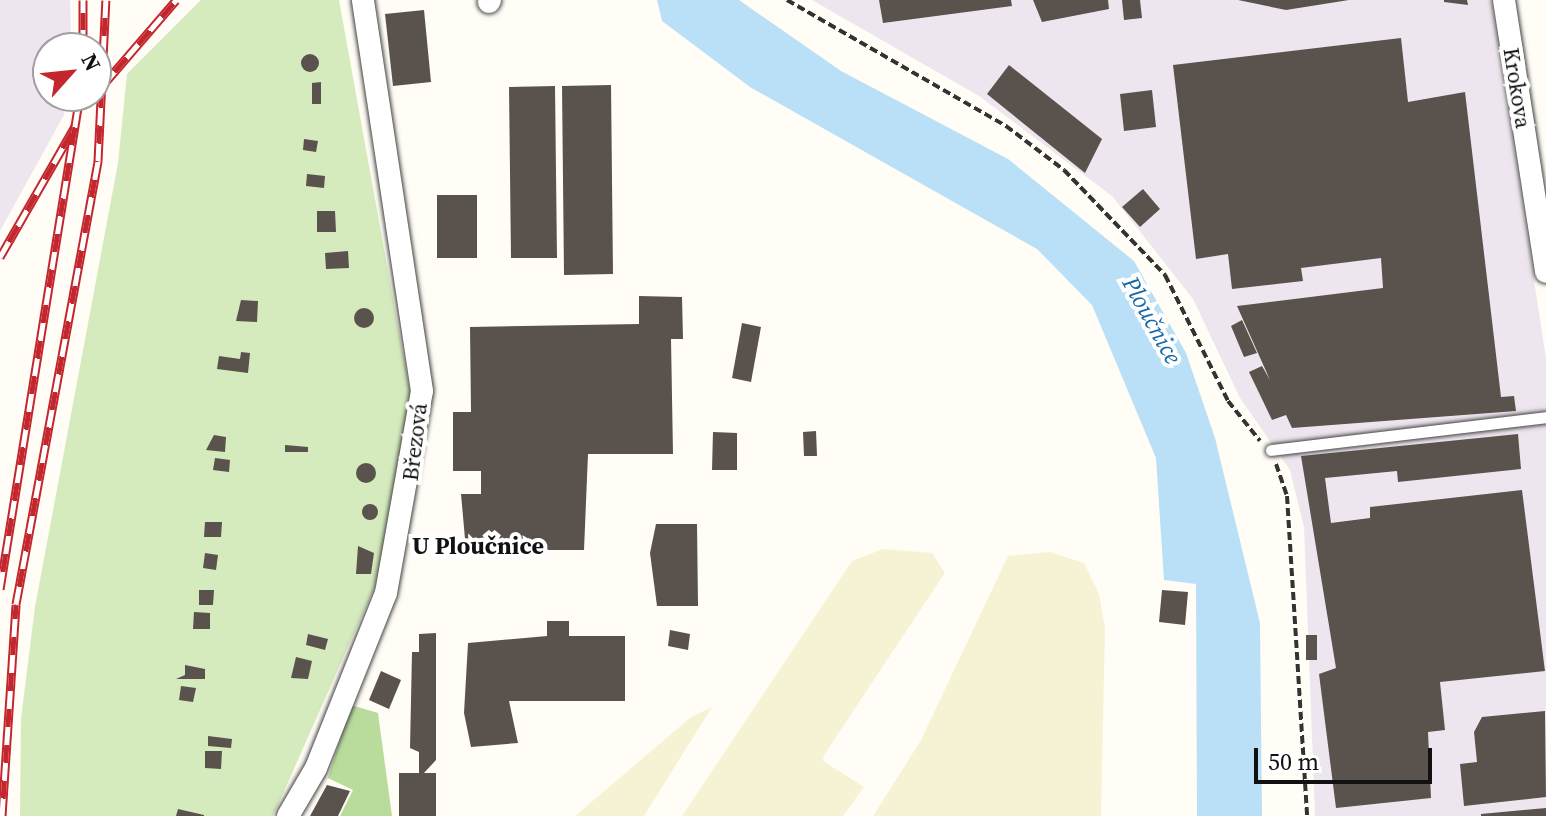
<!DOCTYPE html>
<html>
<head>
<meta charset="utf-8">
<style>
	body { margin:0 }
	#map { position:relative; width:1546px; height:816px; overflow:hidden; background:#fffdf5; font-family:"Source Serif 4",serif }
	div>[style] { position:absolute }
	.industrial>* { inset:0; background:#eee6ef }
	.farmland>* { inset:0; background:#f6f3d4 }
	.green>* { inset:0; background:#d5ebbd }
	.forest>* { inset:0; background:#b9dc9c }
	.water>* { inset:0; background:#b9e0f7 }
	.building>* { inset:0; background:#5a524d }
	.round { border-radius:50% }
	.path>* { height:4px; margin-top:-2px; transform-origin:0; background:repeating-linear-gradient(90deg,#333 0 8px,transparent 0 12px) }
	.roads { filter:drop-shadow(0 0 2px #444) drop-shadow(0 0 2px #444) }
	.lane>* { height:11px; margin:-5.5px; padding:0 5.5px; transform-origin:5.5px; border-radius:5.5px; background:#fff }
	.street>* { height:22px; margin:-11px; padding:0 11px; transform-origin:11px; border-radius:11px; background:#fff }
	.rail>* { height:9px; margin-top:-4.5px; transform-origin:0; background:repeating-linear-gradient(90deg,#fff 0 18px,#c4262e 0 36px); box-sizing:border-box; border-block:2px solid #c4262e }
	span { translate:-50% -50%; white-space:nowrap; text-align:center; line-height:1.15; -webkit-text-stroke:8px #fff; paint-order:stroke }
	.street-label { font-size:22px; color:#111 }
	.water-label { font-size:24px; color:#1768a6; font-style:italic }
	.neighbourhood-label { font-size:24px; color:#111; font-weight:700 }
	.north { position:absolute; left:32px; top:32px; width:80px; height:80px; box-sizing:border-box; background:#fff; border:2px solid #a0a0a0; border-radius:50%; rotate:63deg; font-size:22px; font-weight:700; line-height:32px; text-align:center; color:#111 }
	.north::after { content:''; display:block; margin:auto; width:28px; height:36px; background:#c4262e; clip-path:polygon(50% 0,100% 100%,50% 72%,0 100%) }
	.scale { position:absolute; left:1254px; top:748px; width:178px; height:36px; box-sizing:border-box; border:4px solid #111; border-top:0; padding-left:10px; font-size:24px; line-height:28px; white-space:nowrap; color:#111; -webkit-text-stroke:6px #fff; paint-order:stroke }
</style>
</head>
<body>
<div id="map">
	<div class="industrial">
		<i style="clip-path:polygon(0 0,70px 0,71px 47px,48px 48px,48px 96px,66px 96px,64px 115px,0 231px)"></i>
		<i style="clip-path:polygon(812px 0,1491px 0,1546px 358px,1546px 816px,1315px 816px,1304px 527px,1290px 470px,1240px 398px,1193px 299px,1112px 196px,979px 96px)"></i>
	</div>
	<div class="farmland">
		<i style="clip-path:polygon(883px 549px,932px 553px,945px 573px,824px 755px,823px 761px,864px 787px,843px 816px,682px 816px,852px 561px)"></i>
		<i style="clip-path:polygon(1050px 552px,1084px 563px,1099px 594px,1105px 628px,1101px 816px,873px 816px,921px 740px,1008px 556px)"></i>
		<i style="clip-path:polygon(712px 707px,644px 816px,575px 816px,691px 717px)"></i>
	</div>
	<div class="green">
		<i style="clip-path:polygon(201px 0,339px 0,411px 398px,379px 577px,273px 816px,20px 816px,21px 719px,35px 607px,118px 163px,127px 74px)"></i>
	</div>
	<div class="forest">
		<i style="clip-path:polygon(351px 705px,378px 713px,392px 816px,340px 816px,353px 790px,328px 778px)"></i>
	</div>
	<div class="water">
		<i style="clip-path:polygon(657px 0,739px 0,841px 71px,1008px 159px,1134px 261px,1186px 353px,1215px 438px,1260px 623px,1262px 816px,1197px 816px,1196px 584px,1164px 580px,1156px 458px,1092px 305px,1037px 249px,750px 87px,662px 21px)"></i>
	</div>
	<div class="building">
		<i style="clip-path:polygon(879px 0,1011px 0,1012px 6px,883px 23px)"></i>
		<i style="clip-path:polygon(1033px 0,1108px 0,1109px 9px,1042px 22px)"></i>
		<i style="clip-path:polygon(1122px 0,1140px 0,1142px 18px,1124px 20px)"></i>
		<i style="clip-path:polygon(1238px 0,1349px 0,1286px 10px)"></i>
		<i style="clip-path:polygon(1444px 0,1467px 0,1468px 5px,1444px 2px)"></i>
		<i style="clip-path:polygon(424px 10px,431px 82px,393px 86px,385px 14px)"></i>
		<i style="clip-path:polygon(1401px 38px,1408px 102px,1465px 92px,1501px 397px,1514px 396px,1516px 411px,1292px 428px,1286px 415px,1272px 420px,1249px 372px,1262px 366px,1270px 380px,1237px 306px,1383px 288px,1381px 258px,1301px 268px,1303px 281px,1232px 289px,1228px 254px,1196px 259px,1173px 65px)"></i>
		<i class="round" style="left:301px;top:54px;width:18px;height:18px"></i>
		<i style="clip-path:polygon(1009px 65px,1102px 139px,1085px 173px,987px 94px)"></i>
		<i style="clip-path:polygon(321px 82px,321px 104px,312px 104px,312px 83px)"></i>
		<i style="clip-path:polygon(611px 85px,613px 274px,564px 275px,562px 86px)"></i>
		<i style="clip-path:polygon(555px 86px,557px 258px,511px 258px,509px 87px)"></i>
		<i style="clip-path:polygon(1152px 90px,1156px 127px,1124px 131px,1120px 94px)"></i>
		<i style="clip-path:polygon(304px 139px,318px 141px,316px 152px,303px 150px)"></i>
		<i style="clip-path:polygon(307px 174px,325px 176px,324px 188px,306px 186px)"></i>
		<i style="clip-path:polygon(1143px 189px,1160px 209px,1140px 227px,1122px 207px)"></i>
		<i style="clip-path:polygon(437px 195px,477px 195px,477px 258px,437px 258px)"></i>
		<i style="clip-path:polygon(317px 211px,335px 211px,336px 232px,317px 232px)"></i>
		<i style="clip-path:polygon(348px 251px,349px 268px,326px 269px,325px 253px)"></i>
		<i style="clip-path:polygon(639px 296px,682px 297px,683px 339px,671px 339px,673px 454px,588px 454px,584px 550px,466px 550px,461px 494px,481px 494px,481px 471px,453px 471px,453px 412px,471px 412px,470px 327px,639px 324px)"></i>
		<i style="clip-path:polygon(241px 300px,258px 301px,257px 322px,236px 321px)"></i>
		<i class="round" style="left:354px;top:308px;width:20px;height:20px"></i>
		<i style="clip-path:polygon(1242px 320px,1257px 353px,1244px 357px,1231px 326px)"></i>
		<i style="clip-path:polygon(742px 323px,761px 327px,751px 382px,732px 378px)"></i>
		<i style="clip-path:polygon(241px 352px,250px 353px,248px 373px,217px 369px,219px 356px,240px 359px)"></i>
		<i style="clip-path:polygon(816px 431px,817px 456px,804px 456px,803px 432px)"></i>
		<i style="clip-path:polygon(713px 432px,737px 433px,737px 470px,712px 470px)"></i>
		<i style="clip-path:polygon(1518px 434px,1521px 469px,1398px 482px,1397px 471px,1325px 478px,1331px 523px,1370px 518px,1370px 507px,1522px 490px,1545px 671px,1440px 682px,1445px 730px,1428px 732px,1431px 798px,1336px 808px,1319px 674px,1336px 668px,1301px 456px)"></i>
		<i style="clip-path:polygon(214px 435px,226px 437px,225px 452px,206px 450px)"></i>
		<i style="clip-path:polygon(285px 445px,308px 447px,308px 452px,285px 452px)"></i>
		<i style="clip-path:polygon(215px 458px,230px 460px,229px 472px,213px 470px)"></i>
		<i class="round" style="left:356px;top:463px;width:20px;height:20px"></i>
		<i class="round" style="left:362px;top:504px;width:16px;height:16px"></i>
		<i style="clip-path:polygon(205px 522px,222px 522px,221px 537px,204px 537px)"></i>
		<i style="clip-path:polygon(656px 524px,697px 524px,698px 606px,657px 606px,650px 553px)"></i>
		<i style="clip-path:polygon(358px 546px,374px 553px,371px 574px,356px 574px)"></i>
		<i style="clip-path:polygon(205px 553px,218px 555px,216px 570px,203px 568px)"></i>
		<i style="clip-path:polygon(199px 590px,214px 590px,213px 605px,199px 605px)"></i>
		<i style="clip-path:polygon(1162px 590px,1188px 592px,1185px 625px,1159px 622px)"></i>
		<i style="clip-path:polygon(194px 612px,210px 613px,210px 629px,193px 629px)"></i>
		<i style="clip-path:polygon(547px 621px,569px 621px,569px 636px,625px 636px,625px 701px,509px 701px,518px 743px,471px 747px,464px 713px,468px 643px,547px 636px)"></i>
		<i style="clip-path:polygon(670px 630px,690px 634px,688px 650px,668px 646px)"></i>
		<i style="clip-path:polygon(436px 633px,436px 760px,424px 773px,436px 773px,436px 816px,399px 816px,399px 773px,419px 773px,419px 752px,410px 748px,412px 652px,419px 652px,419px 634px)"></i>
		<i style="clip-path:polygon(308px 634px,328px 639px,325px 650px,306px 645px)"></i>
		<i style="clip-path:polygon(1306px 635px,1317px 635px,1317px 660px,1306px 660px)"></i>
		<i style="clip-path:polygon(296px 657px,312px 661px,308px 679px,291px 678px)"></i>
		<i style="clip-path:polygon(185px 665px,205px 669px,205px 679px,176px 679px,185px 675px)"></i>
		<i style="clip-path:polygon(381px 671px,401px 680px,389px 709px,369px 700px)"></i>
		<i style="clip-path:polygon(181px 686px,196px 688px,193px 702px,179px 700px)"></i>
		<i style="clip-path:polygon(1545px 711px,1546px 797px,1464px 806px,1460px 764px,1477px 762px,1474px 732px,1482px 717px)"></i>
		<i style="clip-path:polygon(208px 736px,232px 739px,231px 748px,208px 746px)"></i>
		<i style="clip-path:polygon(205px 751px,222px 751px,221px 769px,205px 768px)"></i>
		<i style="clip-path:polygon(327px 785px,350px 791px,338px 816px,310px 816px)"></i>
		<i style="clip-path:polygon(1546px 808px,1546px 816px,1481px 816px,1481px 814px)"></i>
		<i style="clip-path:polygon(178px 809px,204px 815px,204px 816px,176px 816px)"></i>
	</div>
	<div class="path">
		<i style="left:787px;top:0;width:253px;rotate:29.9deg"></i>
		<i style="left:1006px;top:126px;width:73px;rotate:37.2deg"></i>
		<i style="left:1064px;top:170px;width:146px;rotate:46.1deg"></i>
		<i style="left:1165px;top:275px;width:141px;rotate:63.4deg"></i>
		<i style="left:1228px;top:401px;width:51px;rotate:51.3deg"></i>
		<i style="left:1276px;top:464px;width:34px;rotate:71deg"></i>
		<i style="left:1287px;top:496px;width:321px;rotate:86.4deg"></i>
	</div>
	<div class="roads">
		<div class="lane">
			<i style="left:1271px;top:450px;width:277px;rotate:-6.8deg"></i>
		</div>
		<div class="street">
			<i style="left:1504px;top:0;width:275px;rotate:81.2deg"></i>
			<i style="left:489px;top:2px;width:2px;rotate:-63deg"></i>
			<i style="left:288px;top:816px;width:56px;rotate:-59.7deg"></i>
			<i style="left:316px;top:768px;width:188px;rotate:-68.2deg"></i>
			<i style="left:386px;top:593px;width:205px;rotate:-79.9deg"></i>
			<i style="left:422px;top:391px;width:395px;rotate:-98.6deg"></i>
		</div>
	</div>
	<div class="rail">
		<i style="left:83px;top:48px;width:48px;rotate:-90deg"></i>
		<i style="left:103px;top:85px;width:112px;rotate:-49.3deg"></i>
		<i style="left:0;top:257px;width:151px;rotate:-60.2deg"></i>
		<i style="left:0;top:589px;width:499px;rotate:-80.8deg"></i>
		<i style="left:2px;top:816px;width:212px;rotate:-86.2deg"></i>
		<i style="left:16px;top:604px;width:451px;rotate:-79.5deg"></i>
		<i style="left:98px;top:161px;width:161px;rotate:-87.2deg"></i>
	</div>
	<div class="street-label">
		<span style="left:1517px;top:88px;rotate:81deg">Krokova</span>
		<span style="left:415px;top:442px;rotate:-83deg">Březová</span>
	</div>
	<div class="water-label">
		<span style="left:1152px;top:320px;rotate:61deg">Ploučnice</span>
	</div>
	<div class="neighbourhood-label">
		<span style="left:478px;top:546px">U Ploučnice</span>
	</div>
	<div class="north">N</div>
	<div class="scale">50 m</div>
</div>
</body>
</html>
